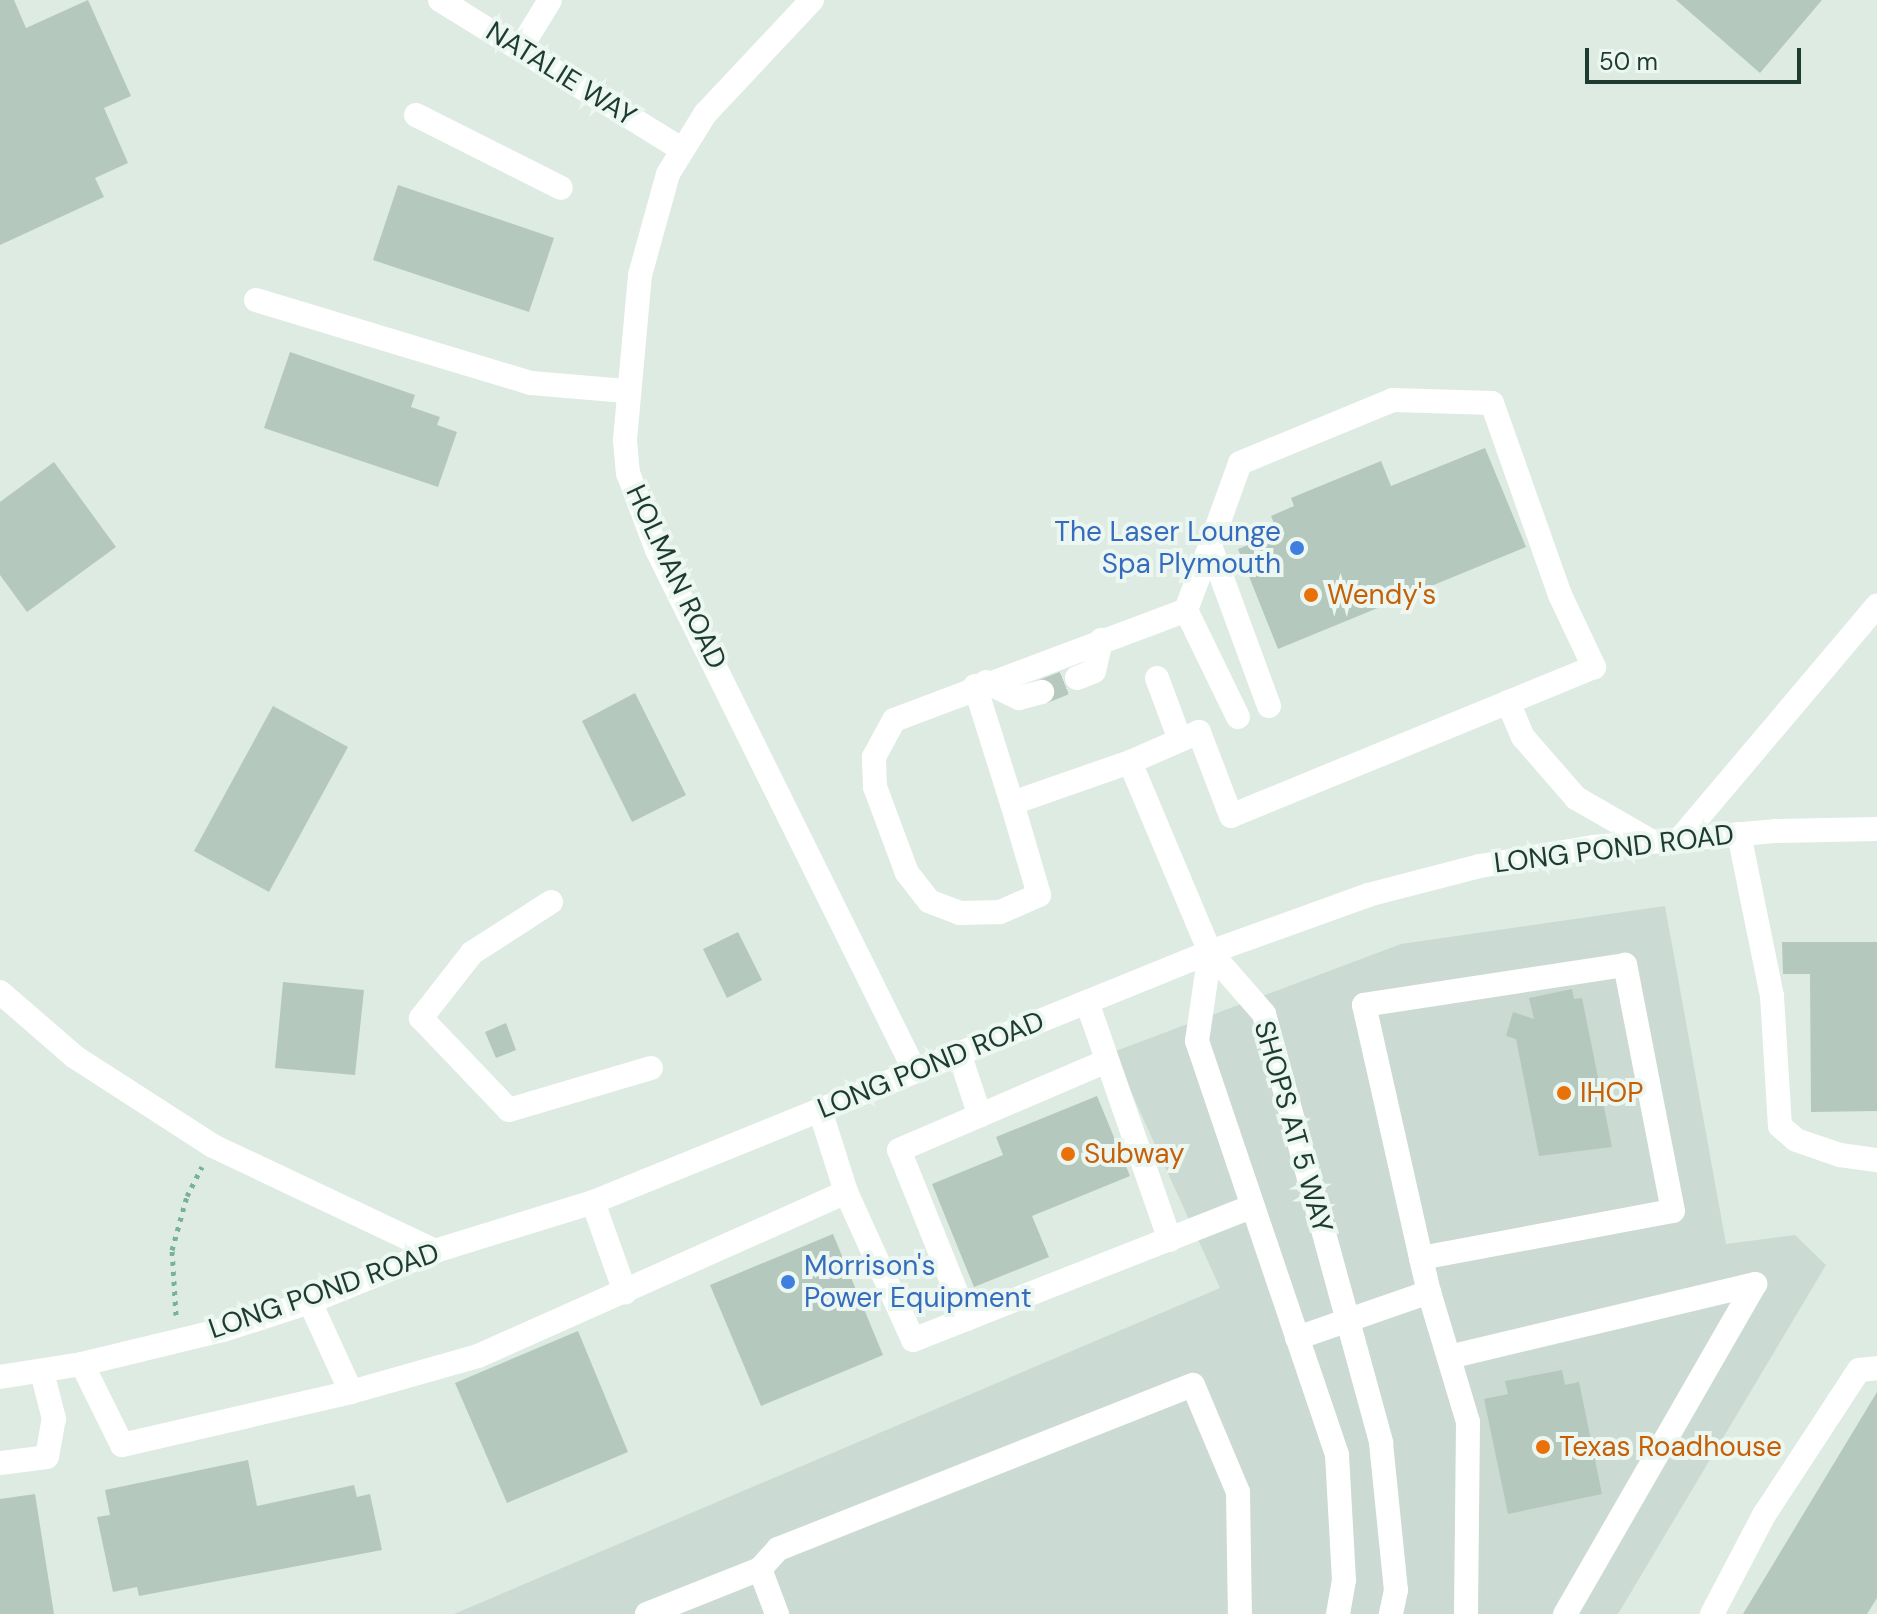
<!DOCTYPE html>
<html>
<head>
<meta charset="utf-8">
<style>
	body { margin:0 }
	#map { position:relative; width:1877px; height:1614px; overflow:hidden; background:#ddebe3; font-family:"DM Sans",sans-serif }
	div>[style] { position:absolute }
	.built>* { inset:0; background:#cbdad2 }
	.building>* { inset:0; background:#b5c8be }
	.minor-tunnel>* { height:24px; margin-top:-12px; transform-origin:0; background:repeating-linear-gradient(90deg,#b7c8bf 0 24px,transparent 0 36px) }
	.path>* { height:5px; margin-top:-2.5px; transform-origin:0; background:repeating-linear-gradient(90deg,#79b29a 0 4px,transparent 0 10px) }
	.minor>* { height:24px; margin:-12px; padding:0 12px; transform-origin:12px; border-radius:12px; background:#fff }
	.dots>* { width:22px; height:22px; translate:-50% -50%; box-sizing:border-box; border:4px solid #edf7f1; border-radius:50% }
	span { translate:-50% -50%; white-space:nowrap; text-align:center; line-height:1.15; -webkit-text-stroke:8px #edf7f1; paint-order:stroke }
	.street-label { font-size:28px; color:#1d3b30 }
	.shop-label { font-size:28px; color:#366cbe }
	.right { translate:-100% -50%; text-align:right }
	.left { translate:0 -50%; text-align:left }
	.food-label { font-size:28px; color:#c56008 }
	.scale { position:absolute; left:1585px; top:48px; width:216px; height:36px; box-sizing:border-box; border:4px solid #1d3b30; border-top:0; padding-left:10px; font-size:24px; line-height:28px; white-space:nowrap; color:#1d3b30; -webkit-text-stroke:6px #edf7f1; paint-order:stroke }
</style>
</head>
<body>
<div id="map">
	<div class="built">
		<i style="clip-path:polygon(1665px 906px,1726px 1244px,1795px 1235px,1826px 1265px,1618px 1614px,454px 1614px,1220px 1288px,1113px 1052px,1401px 944px)"></i>
	</div>
	<div class="building">
		<i style="clip-path:polygon(0 0,14px 0,26px 28px,88px 0,131px 96px,104px 108px,128px 163px,95px 178px,104px 197px,0 245px)"></i>
		<i style="clip-path:polygon(1676px 0,1822px 0,1760px 73px)"></i>
		<i style="clip-path:polygon(398px 185px,554px 238px,529px 312px,373px 260px)"></i>
		<i style="clip-path:polygon(290px 352px,415px 395px,411px 407px,440px 417px,437px 425px,457px 432px,438px 487px,264px 428px)"></i>
		<i style="clip-path:polygon(1485px 448px,1526px 547px,1278px 649px,1238px 549px,1278px 533px,1271px 516px,1294px 506px,1291px 498px,1381px 461px,1391px 486px)"></i>
		<i style="clip-path:polygon(54px 462px,116px 547px,27px 612px,0 575px,0 502px)"></i>
		<i style="clip-path:polygon(635px 693px,686px 795px,632px 822px,582px 721px)"></i>
		<i style="clip-path:polygon(273px 706px,348px 747px,269px 892px,194px 851px)"></i>
		<i style="clip-path:polygon(738px 932px,762px 980px,727px 998px,703px 949px)"></i>
		<i style="clip-path:polygon(1782px 942px,1877px 942px,1877px 1111px,1811px 1112px,1810px 974px,1783px 974px)"></i>
		<i style="clip-path:polygon(283px 982px,364px 990px,355px 1075px,275px 1068px)"></i>
		<i style="clip-path:polygon(1572px 989px,1574px 999px,1582px 998px,1612px 1147px,1539px 1156px,1516px 1039px,1506px 1036px,1513px 1012px,1534px 1019px,1529px 998px)"></i>
		<i style="clip-path:polygon(506px 1023px,516px 1050px,496px 1058px,485px 1032px)"></i>
		<i style="clip-path:polygon(1097px 1096px,1130px 1176px,1032px 1216px,1049px 1257px,974px 1287px,932px 1184px,1003px 1155px,996px 1137px)"></i>
		<i style="clip-path:polygon(833px 1234px,883px 1355px,761px 1406px,710px 1285px)"></i>
		<i style="clip-path:polygon(578px 1331px,628px 1452px,507px 1503px,455px 1383px)"></i>
		<i style="clip-path:polygon(1562px 1370px,1565px 1385px,1579px 1382px,1602px 1494px,1508px 1514px,1484px 1399px,1508px 1394px,1505px 1381px)"></i>
		<i style="clip-path:polygon(1877px 1392px,1877px 1598px,1867px 1614px,1743px 1614px)"></i>
		<i style="clip-path:polygon(248px 1460px,257px 1506px,354px 1485px,357px 1497px,370px 1494px,382px 1550px,139px 1596px,137px 1587px,113px 1592px,97px 1517px,110px 1515px,105px 1490px)"></i>
		<i style="clip-path:polygon(35px 1494px,54px 1614px,0 1614px,0 1499px)"></i>
	</div>
	<div class="minor-tunnel">
		<i style="left:1042px;top:692px;width:38px;rotate:-22deg"></i>
	</div>
	<div class="path">
		<i style="left:176px;top:1315px;width:65px;rotate:-93.5deg"></i>
		<i style="left:172px;top:1250px;width:56px;rotate:-74.5deg"></i>
		<i style="left:187px;top:1196px;width:33px;rotate:-63deg"></i>
	</div>
	<div class="minor">
		<i style="left:440px;top:0;width:283px;rotate:31.7deg"></i>
		<i style="left:812px;top:0;width:156px;rotate:133.2deg"></i>
		<i style="left:705px;top:114px;width:70px;rotate:121.7deg"></i>
		<i style="left:668px;top:174px;width:105px;rotate:105.5deg"></i>
		<i style="left:640px;top:275px;width:166px;rotate:95.2deg"></i>
		<i style="left:625px;top:440px;width:33px;rotate:85deg"></i>
		<i style="left:628px;top:473px;width:82px;rotate:69.4deg"></i>
		<i style="left:657px;top:550px;width:581px;rotate:63.66deg"></i>
		<i style="left:520px;top:49px;width:57px;rotate:-58.5deg"></i>
		<i style="left:416px;top:115px;width:162px;rotate:26.7deg"></i>
		<i style="left:256px;top:300px;width:287px;rotate:16.8deg"></i>
		<i style="left:531px;top:383px;width:95px;rotate:4.8deg"></i>
		<i style="left:1186px;top:610px;width:68px;rotate:-69.4deg"></i>
		<i style="left:1077px;top:678px;width:18px;rotate:-22deg"></i>
		<i style="left:1094px;top:671px;width:32px;rotate:-77deg"></i>
		<i style="left:1157px;top:678px;width:66px;rotate:69.6deg"></i>
		<i style="left:986px;top:682px;width:37px;rotate:26deg"></i>
		<i style="left:1019px;top:698px;width:24px;rotate:-15deg"></i>
		<i style="left:975px;top:686px;width:123px;rotate:72.5deg"></i>
		<i style="left:1508px;top:702px;width:38px;rotate:67deg"></i>
		<i style="left:1523px;top:737px;width:81px;rotate:49deg"></i>
		<i style="left:1576px;top:798px;width:84px;rotate:29.9deg"></i>
		<i style="left:1269px;top:706px;width:171px;rotate:-110.2deg"></i>
		<i style="left:1210px;top:546px;width:88px;rotate:-70.1deg"></i>
		<i style="left:1240px;top:463px;width:165px;rotate:-22.4deg"></i>
		<i style="left:1393px;top:400px;width:99px;rotate:1.7deg"></i>
		<i style="left:1492px;top:403px;width:204px;rotate:70.5deg"></i>
		<i style="left:1560px;top:595px;width:80px;rotate:64.7deg"></i>
		<i style="left:1594px;top:667px;width:392px;rotate:157.7deg"></i>
		<i style="left:1231px;top:816px;width:90px;rotate:-110.9deg"></i>
		<i style="left:1199px;top:732px;width:75px;rotate:156.5deg"></i>
		<i style="left:1130px;top:762px;width:206px;rotate:67.2deg"></i>
		<i style="left:1210px;top:952px;width:82px;rotate:48.9deg"></i>
		<i style="left:1264px;top:1014px;width:445px;rotate:74.7deg"></i>
		<i style="left:1381px;top:1443px;width:148px;rotate:84.2deg"></i>
		<i style="left:1396px;top:1590px;width:25px;rotate:102deg"></i>
		<i style="left:1130px;top:762px;width:125px;rotate:160.8deg"></i>
		<i style="left:1012px;top:803px;width:96px;rotate:73.6deg"></i>
		<i style="left:1039px;top:895px;width:43px;rotate:156.4deg"></i>
		<i style="left:1000px;top:912px;width:40px;rotate:178.6deg"></i>
		<i style="left:960px;top:913px;width:33px;rotate:-159deg"></i>
		<i style="left:929px;top:901px;width:36px;rotate:-128deg"></i>
		<i style="left:907px;top:873px;width:92px;rotate:-110.4deg"></i>
		<i style="left:875px;top:787px;width:30px;rotate:-92deg"></i>
		<i style="left:874px;top:757px;width:42px;rotate:-61.6deg"></i>
		<i style="left:894px;top:720px;width:312px;rotate:-20.6deg"></i>
		<i style="left:1186px;top:610px;width:119px;rotate:64.1deg"></i>
		<i style="left:1739px;top:834px;width:165px;rotate:78.5deg"></i>
		<i style="left:1772px;top:996px;width:130px;rotate:86.5deg"></i>
		<i style="left:1780px;top:1126px;width:21px;rotate:41deg"></i>
		<i style="left:1796px;top:1140px;width:46px;rotate:18.8deg"></i>
		<i style="left:1840px;top:1155px;width:37px;rotate:8deg"></i>
		<i style="left:1679px;top:840px;width:307px;rotate:-49.8deg"></i>
		<i style="left:551px;top:902px;width:94px;rotate:147.2deg"></i>
		<i style="left:472px;top:953px;width:83px;rotate:128.1deg"></i>
		<i style="left:421px;top:1018px;width:127px;rotate:46.3deg"></i>
		<i style="left:509px;top:1110px;width:148px;rotate:-16.5deg"></i>
		<i style="left:1210px;top:952px;width:90px;rotate:98.3deg"></i>
		<i style="left:1197px;top:1041px;width:437px;rotate:71.3deg"></i>
		<i style="left:1337px;top:1455px;width:125px;rotate:86.8deg"></i>
		<i style="left:1344px;top:1580px;width:35px;rotate:100deg"></i>
		<i style="left:0;top:992px;width:99px;rotate:40.9deg"></i>
		<i style="left:75px;top:1057px;width:164px;rotate:32.8deg"></i>
		<i style="left:213px;top:1146px;width:246px;rotate:25.3deg"></i>
		<i style="left:1087px;top:1002px;width:252px;rotate:70.8deg"></i>
		<i style="left:959px;top:1053px;width:66px;rotate:71.6deg"></i>
		<i style="left:820px;top:1110px;width:86px;rotate:72.4deg"></i>
		<i style="left:846px;top:1192px;width:162px;rotate:65.6deg"></i>
		<i style="left:913px;top:1340px;width:365px;rotate:-21.5deg"></i>
		<i style="left:593px;top:1202px;width:96px;rotate:70.4deg"></i>
		<i style="left:1421px;top:1258px;width:256px;rotate:-10.6deg"></i>
		<i style="left:1673px;top:1211px;width:251px;rotate:-101deg"></i>
		<i style="left:1625px;top:965px;width:264px;rotate:171.3deg"></i>
		<i style="left:1364px;top:1005px;width:259px;rotate:77.3deg"></i>
		<i style="left:1421px;top:1258px;width:35px;rotate:77deg"></i>
		<i style="left:1429px;top:1292px;width:136px;rotate:73.3deg"></i>
		<i style="left:1468px;top:1422px;width:192px;rotate:90.6deg"></i>
		<i style="left:310px;top:1302px;width:99px;rotate:65.5deg"></i>
		<i style="left:351px;top:1392px;width:132px;rotate:-15.8deg"></i>
		<i style="left:478px;top:1356px;width:403px;rotate:-24deg"></i>
		<i style="left:967px;top:1319px;width:182px;rotate:-111.9deg"></i>
		<i style="left:899px;top:1150px;width:226px;rotate:-23.2deg"></i>
		<i style="left:1297px;top:1338px;width:140px;rotate:-19.2deg"></i>
		<i style="left:1449px;top:1357px;width:315px;rotate:-13.4deg"></i>
		<i style="left:1755px;top:1284px;width:381px;rotate:119.9deg"></i>
		<i style="left:82px;top:1364px;width:90px;rotate:63.7deg"></i>
		<i style="left:122px;top:1445px;width:235px;rotate:-13deg"></i>
		<i style="left:0;top:1377px;width:83px;rotate:-9deg"></i>
		<i style="left:82px;top:1364px;width:145px;rotate:-13.6deg"></i>
		<i style="left:223px;top:1330px;width:91px;rotate:-17.8deg"></i>
		<i style="left:310px;top:1302px;width:135px;rotate:-22.2deg"></i>
		<i style="left:435px;top:1251px;width:165px;rotate:-17.2deg"></i>
		<i style="left:593px;top:1202px;width:666px;rotate:-22.06deg"></i>
		<i style="left:1210px;top:952px;width:168px;rotate:-19.8deg"></i>
		<i style="left:1368px;top:895px;width:116px;rotate:-14.5deg"></i>
		<i style="left:1480px;top:866px;width:115px;rotate:-9.5deg"></i>
		<i style="left:1593px;top:847px;width:185px;rotate:-5deg"></i>
		<i style="left:1777px;top:831px;width:100px;rotate:-1.1deg"></i>
		<i style="left:0;top:1463px;width:47px;rotate:-7.3deg"></i>
		<i style="left:47px;top:1457px;width:39px;rotate:-80deg"></i>
		<i style="left:54px;top:1419px;width:49px;rotate:-104.3deg"></i>
		<i style="left:760px;top:1569px;width:27px;rotate:-48deg"></i>
		<i style="left:778px;top:1549px;width:446px;rotate:-21.6deg"></i>
		<i style="left:1193px;top:1385px;width:116px;rotate:67.2deg"></i>
		<i style="left:1238px;top:1492px;width:122px;rotate:89.1deg"></i>
		<i style="left:647px;top:1614px;width:122px;rotate:-21.7deg"></i>
		<i style="left:760px;top:1569px;width:48px;rotate:69.3deg"></i>
		<i style="left:1712px;top:1614px;width:112px;rotate:-62.3deg"></i>
		<i style="left:1764px;top:1515px;width:173px;rotate:-56.8deg"></i>
		<i style="left:1859px;top:1370px;width:18px;rotate:-6deg"></i>
	</div>
	<div class="dots">
		<i style="left:1297px;top:548px;background:#3f7fe0"></i>
		<i style="left:1311px;top:595px;background:#e8710a"></i>
		<i style="left:1564px;top:1093px;background:#e8710a"></i>
		<i style="left:1068px;top:1154px;background:#e8710a"></i>
		<i style="left:788px;top:1282px;background:#3f7fe0"></i>
		<i style="left:1543px;top:1447px;background:#e8710a"></i>
	</div>
	<div class="street-label">
		<span style="left:561px;top:74px;rotate:32deg">NATALIE WAY</span>
		<span style="left:676px;top:577px;rotate:65deg">HOLMAN ROAD</span>
		<span style="left:1614px;top:849px;rotate:-7deg">LONG POND ROAD</span>
		<span style="left:931px;top:1065px;rotate:-22deg">LONG POND ROAD</span>
		<span style="left:1293px;top:1127px;rotate:74deg">SHOPS AT 5 WAY</span>
		<span style="left:324px;top:1291px;rotate:-19deg">LONG POND ROAD</span>
	</div>
	<div class="shop-label">
		<span class="right" style="left:1281px;top:548px">The Laser Lounge<br>Spa Plymouth</span>
		<span class="left" style="left:804px;top:1282px">Morrison's<br>Power Equipment</span>
	</div>
	<div class="food-label">
		<span class="left" style="left:1327px;top:595px">Wendy's</span>
		<span class="left" style="left:1580px;top:1093px">IHOP</span>
		<span class="left" style="left:1084px;top:1154px">Subway</span>
		<span class="left" style="left:1559px;top:1447px">Texas Roadhouse</span>
	</div>
	<div class="scale">50 m</div>
</div>
</body>
</html>
